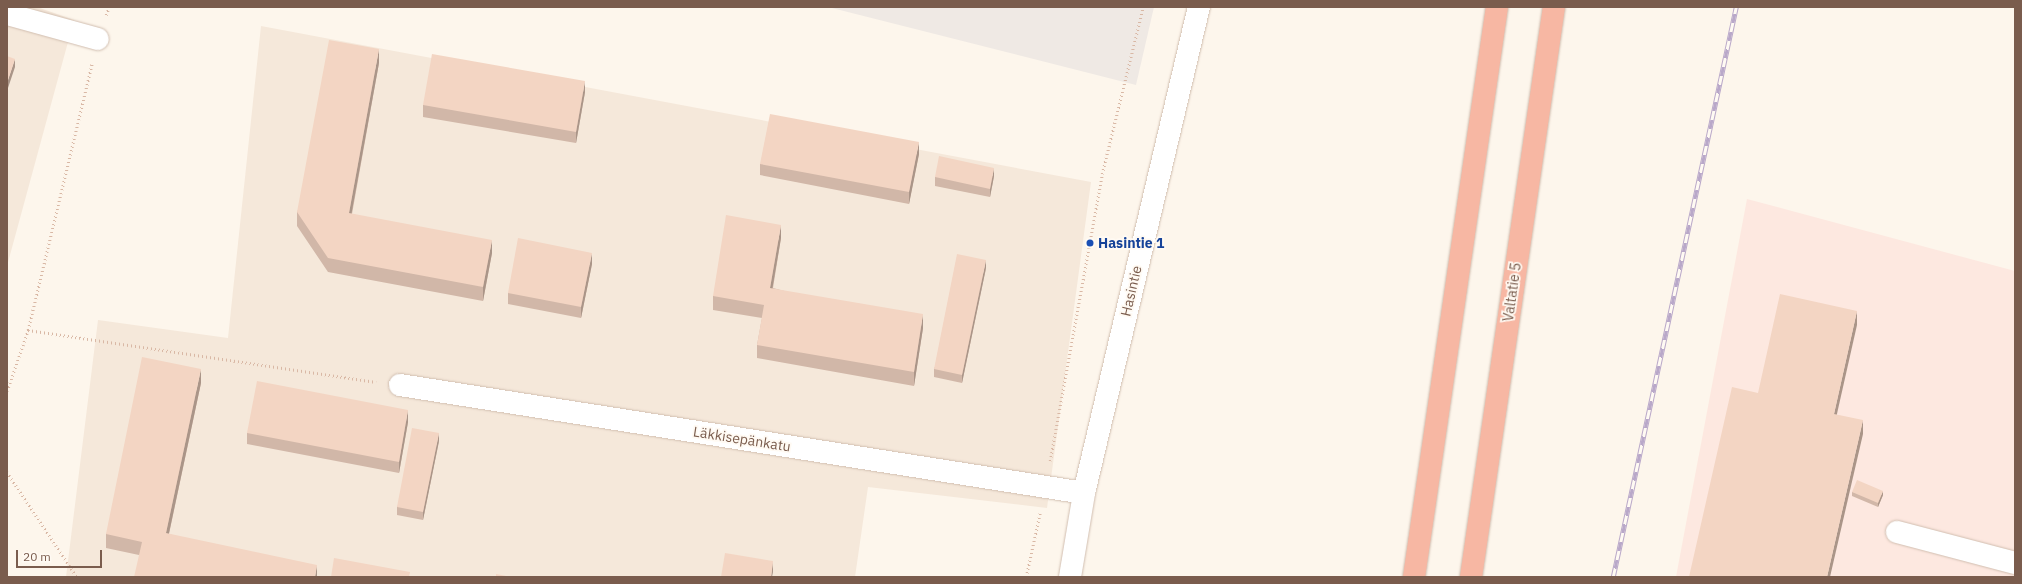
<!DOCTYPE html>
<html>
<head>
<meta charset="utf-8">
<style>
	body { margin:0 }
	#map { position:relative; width:2022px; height:584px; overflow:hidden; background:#fdf6ec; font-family:"IBM Plex Sans",sans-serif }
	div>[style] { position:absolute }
	.residential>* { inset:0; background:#f5e8da }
	.commercial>* { inset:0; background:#fde8e0 }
	.industrial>* { inset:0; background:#efe9e4 }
	.path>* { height:2.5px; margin-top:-1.25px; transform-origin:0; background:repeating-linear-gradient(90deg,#d9b8a5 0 1px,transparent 0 4px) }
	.roads { filter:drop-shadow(0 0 1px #d1beb0) drop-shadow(0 0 1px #d1beb0) }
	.minor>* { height:22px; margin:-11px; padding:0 11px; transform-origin:11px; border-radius:11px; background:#fff }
	.highway>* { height:22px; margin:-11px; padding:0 11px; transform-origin:11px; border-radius:11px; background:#f7b7a3 }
	.rail>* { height:4.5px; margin-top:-2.25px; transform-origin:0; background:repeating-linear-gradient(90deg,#fffaf3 0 9px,#b9a8c9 0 18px); box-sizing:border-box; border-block:1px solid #b9a8c9 }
	.wall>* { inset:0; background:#d1b7a8 }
	.shaded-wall>* { inset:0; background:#aa9588 }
	.building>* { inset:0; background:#f3d5c3 }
	.dots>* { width:11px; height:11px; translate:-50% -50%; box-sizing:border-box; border:2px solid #fffaf3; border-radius:50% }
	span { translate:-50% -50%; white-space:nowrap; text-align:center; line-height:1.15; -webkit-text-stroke:3.5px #fffaf3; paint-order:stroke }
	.transit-label { font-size:14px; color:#164399; font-weight:700 }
	.left { translate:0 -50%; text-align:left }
	.street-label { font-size:14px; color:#7a5c4d }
	.frame { position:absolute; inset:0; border:8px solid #7a5c4d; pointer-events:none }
	.scale { position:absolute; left:16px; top:550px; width:86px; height:18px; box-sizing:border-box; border:2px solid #7a5c4d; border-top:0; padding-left:5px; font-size:12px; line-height:14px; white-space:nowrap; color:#7a5c4d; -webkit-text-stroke:3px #fffaf3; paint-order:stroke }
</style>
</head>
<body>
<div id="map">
	<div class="residential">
		<i style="clip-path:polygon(7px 7px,37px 7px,74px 20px,7px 266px)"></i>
		<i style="clip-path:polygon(261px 26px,1091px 182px,1047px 508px,868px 487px,855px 577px,66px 577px,98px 320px,228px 338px)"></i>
	</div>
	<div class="commercial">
		<i style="clip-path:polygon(1747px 199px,2015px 271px,2015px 577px,1676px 577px)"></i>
	</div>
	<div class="industrial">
		<i style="clip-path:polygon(828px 7px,1154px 7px,1136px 85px)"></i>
	</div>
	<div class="path">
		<i style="left:106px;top:15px;width:9px;rotate:-69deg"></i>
		<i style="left:28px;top:330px;width:352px;rotate:8.5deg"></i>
		<i style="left:7px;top:391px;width:65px;rotate:-71deg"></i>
		<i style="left:28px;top:330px;width:274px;rotate:-76.5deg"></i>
		<i style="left:1050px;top:461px;width:292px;rotate:-79.7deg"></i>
		<i style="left:1102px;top:174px;width:172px;rotate:-76.2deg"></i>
		<i style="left:7px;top:472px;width:126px;rotate:56.3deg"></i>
		<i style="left:1026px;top:577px;width:66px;rotate:-77.7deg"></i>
	</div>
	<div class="roads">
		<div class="minor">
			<i style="left:7px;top:14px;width:94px;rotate:15.4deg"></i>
			<i style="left:400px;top:385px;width:692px;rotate:8.97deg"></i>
			<i style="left:1897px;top:532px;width:122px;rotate:14.7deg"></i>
			<i style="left:1070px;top:577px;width:85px;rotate:-80.5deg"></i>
			<i style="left:1084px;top:493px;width:499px;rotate:-76.7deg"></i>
		</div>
		<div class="highway">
			<i style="left:1414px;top:577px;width:576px;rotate:-81.72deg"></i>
			<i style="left:1471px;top:577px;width:576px;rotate:-81.72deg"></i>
		</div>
	</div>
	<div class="rail">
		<i style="left:1613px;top:577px;width:583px;rotate:-77.82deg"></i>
	</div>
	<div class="wall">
		<i style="clip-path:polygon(379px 63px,352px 214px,492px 253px,483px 301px,328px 272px,297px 226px,297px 212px)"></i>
		<i style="clip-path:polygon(585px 92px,576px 143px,423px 117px,423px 105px)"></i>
		<i style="clip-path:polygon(919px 154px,909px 204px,760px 175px,760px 164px)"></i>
		<i style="clip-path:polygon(994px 176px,990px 197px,935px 186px,935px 177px)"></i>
		<i style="clip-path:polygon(781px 238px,773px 288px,923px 328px,914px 386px,757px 358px,757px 345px,762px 318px,713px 310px,713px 296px)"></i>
		<i style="clip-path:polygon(592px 264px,581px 318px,508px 304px,508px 293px)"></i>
		<i style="clip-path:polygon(986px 268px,962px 383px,934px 377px,934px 369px)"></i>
		<i style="clip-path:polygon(201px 383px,169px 534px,317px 577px,139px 555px,106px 548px,106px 534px)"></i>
		<i style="clip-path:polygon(408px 422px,399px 473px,247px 444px,247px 433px)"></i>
		<i style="clip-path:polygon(439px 441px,423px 520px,397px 515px,397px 507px)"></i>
		<i style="clip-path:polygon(1852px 492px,1883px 495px,1878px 507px,1852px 496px)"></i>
	</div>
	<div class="shaded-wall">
		<i style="clip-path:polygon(379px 49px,379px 63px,349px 227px,349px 213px)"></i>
		<i style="clip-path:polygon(15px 59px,15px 67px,7px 91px,7px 83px)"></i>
		<i style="clip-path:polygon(585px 81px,585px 92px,576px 143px,576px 132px)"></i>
		<i style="clip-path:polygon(919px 142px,919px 154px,909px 204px,909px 192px)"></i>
		<i style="clip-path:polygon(994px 168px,994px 176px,990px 197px,990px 189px)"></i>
		<i style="clip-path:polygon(781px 225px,781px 238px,770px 302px,770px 288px)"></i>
		<i style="clip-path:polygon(492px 240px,492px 253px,483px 301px,483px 287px)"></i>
		<i style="clip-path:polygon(592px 253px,592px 264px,581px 318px,581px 307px)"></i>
		<i style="clip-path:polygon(986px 260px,986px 268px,962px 383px,962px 375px)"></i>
		<i style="clip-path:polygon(1857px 311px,1857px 325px,1834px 427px,1834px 414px)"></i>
		<i style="clip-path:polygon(923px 314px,923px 328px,914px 386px,914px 372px)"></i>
		<i style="clip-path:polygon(201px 369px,201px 383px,166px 547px,166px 533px)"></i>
		<i style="clip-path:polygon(408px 410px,408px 422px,399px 473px,399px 462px)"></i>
		<i style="clip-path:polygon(1863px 420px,1863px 434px,1830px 577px,1827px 577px)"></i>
		<i style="clip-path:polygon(439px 433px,439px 441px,423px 520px,423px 512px)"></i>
		<i style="clip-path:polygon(1883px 491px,1883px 495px,1878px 507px,1878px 503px)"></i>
		<i style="clip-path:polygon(773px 561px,773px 572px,772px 577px,771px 577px)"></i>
		<i style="clip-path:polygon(317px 565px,317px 577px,315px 577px)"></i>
	</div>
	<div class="building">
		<i style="clip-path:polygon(329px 40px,379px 49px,349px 213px,492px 240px,483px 287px,328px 258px,297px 212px)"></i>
		<i style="clip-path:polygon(432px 54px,585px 81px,576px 132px,423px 105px)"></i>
		<i style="clip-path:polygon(7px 56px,15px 59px,7px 83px)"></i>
		<i style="clip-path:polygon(770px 114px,919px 142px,909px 192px,760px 164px)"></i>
		<i style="clip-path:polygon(939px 156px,994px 168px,990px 189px,935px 177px)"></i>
		<i style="clip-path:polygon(726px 215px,781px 225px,770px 288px,923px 314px,914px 372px,757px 345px,764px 305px,713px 296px)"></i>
		<i style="clip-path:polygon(518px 238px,592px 253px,581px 307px,508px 293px)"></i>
		<i style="clip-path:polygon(957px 254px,986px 260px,962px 375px,934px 369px)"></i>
		<i style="clip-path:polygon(1780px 294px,1857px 311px,1834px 414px,1863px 420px,1827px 577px,1689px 577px,1732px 387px,1758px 393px)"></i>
		<i style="clip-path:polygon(142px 357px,201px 369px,166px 533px,317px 565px,315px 577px,134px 577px,142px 542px,106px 534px)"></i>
		<i style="clip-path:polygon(257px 381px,408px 410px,399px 462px,247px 433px)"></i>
		<i style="clip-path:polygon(412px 428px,439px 433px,423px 512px,397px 507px)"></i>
		<i style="clip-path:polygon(1857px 480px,1883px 491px,1878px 503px,1852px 492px)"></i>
		<i style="clip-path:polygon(725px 553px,773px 561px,771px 577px,721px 577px)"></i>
		<i style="clip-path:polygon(334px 558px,410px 572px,409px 577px,331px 577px)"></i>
		<i style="clip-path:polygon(496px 574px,511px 577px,496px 577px)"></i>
	</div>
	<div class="dots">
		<i style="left:1090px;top:243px;background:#1a4fb4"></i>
	</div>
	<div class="transit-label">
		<span class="left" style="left:1098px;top:243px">Hasintie 1</span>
	</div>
	<div class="street-label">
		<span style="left:1131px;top:291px;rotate:-77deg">Hasintie</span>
		<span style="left:1512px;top:292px;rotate:-82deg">Valtatie 5</span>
		<span style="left:742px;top:439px;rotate:9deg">Läkkisepänkatu</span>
	</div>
	<div class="frame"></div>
	<div class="scale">20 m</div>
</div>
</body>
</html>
